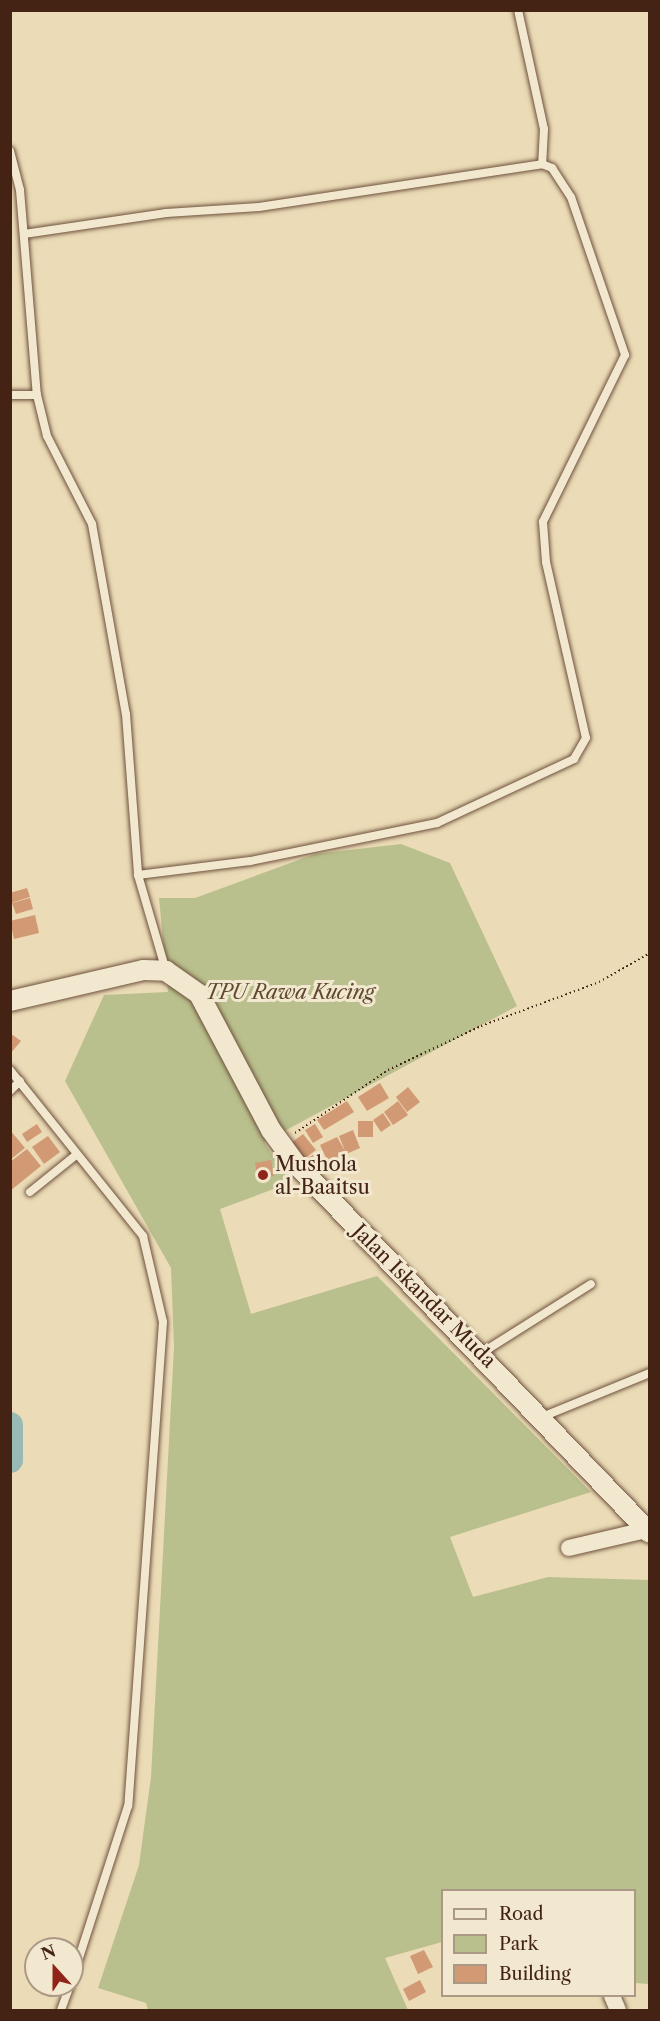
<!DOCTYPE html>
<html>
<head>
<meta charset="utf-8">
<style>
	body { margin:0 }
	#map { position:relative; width:660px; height:2021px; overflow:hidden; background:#ebdbb6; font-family:"Libre Caslon Text",serif }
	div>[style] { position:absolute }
	.green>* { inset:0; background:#b9c08d }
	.river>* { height:26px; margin:-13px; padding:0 13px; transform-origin:13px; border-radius:13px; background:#99bab4 }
	.building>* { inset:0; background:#d19974 }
	.path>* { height:2px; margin-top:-1px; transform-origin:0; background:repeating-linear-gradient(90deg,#442315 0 1.5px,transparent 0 4.5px) }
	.roads { filter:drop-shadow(0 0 2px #6e513d) drop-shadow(0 0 2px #6e513d) }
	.service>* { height:8px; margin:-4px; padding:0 4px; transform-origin:4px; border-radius:4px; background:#f2e8d0 }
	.minor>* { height:16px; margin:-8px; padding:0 8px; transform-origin:8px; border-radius:8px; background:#f2e8d0 }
	.tertiary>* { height:20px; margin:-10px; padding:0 10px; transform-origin:10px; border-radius:10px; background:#f2e8d0 }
	.dots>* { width:16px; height:16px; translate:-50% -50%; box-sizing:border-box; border:3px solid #f2e8d0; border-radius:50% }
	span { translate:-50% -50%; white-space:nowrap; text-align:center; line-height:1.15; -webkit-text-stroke:6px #f2e8d0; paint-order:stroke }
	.park-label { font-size:20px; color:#614a33; font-style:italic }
	.poi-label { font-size:20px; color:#442315 }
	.left { translate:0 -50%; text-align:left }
	.street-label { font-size:20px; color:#442315 }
	.frame { position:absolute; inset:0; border:12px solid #442315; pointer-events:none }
	.legend { position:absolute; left:441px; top:1889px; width:195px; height:108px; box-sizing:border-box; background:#f2e8d0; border:2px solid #ac9985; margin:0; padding:8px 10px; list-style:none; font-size:18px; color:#442315 }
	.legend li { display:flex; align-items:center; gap:12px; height:30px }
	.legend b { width:30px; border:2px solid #ac9985 }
	.north { position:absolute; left:24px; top:1937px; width:60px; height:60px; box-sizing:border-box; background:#f2e8d0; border:2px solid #ac9985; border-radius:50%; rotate:339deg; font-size:16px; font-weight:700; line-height:24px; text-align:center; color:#442315 }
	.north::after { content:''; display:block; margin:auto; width:21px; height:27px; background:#8f2418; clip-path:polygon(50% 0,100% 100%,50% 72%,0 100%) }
</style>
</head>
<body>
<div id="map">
	<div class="green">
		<i style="clip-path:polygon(401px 844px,450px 863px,517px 1006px,264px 1142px,290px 1183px,220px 1209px,251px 1314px,377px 1276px,591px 1492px,450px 1537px,473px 1597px,548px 1577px,649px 1580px,649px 1984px,635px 1983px,634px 1890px,442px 1890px,442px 1942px,385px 1958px,408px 2010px,148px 2010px,146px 2003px,98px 1988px,139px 1865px,151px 1777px,174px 1347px,171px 1268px,65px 1081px,104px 995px,168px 992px,159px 898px,195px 898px,315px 854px)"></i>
	</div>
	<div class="river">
		<i style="left:10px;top:1425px;width:35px;rotate:90deg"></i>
	</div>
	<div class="building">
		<i style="clip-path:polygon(27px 888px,30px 897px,11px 903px,10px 893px)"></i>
		<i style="clip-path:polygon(30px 898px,33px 909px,16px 914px,12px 903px)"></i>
		<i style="clip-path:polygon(35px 915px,39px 933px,14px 939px,10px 921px)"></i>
		<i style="clip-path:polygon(10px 1033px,21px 1041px,10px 1054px)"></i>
		<i style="clip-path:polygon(380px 1083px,389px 1098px,367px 1111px,358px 1097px)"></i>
		<i style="clip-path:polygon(408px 1087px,420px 1102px,407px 1112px,396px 1097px)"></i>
		<i style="clip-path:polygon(347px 1101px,354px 1112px,324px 1130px,317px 1120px)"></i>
		<i style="clip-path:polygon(398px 1101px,408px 1115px,393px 1125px,384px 1112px)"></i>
		<i style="clip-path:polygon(383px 1113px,391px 1125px,381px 1132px,373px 1120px)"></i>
		<i style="clip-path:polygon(358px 1121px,373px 1121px,373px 1137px,358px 1137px)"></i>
		<i style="clip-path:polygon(37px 1124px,42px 1132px,27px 1142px,22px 1134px)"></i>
		<i style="clip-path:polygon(315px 1124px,323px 1137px,313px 1143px,305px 1130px)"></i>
		<i style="clip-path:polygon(10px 1130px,25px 1148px,10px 1160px)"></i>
		<i style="clip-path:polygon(353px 1130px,360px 1148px,328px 1162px,320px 1145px,337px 1137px,345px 1151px,339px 1136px)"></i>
		<i style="clip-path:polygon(303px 1134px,316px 1150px,304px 1159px,291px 1143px)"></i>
		<i style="clip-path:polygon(48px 1136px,60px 1152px,44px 1164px,32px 1147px)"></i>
		<i style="clip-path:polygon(27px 1149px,41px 1166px,10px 1191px,10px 1162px)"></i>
		<i style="clip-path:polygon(319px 1151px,327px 1165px,315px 1172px,307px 1159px)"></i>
		<i style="clip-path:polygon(271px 1160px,274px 1176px,258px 1179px,255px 1163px)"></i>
		<i style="clip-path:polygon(424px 1950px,433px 1967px,418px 1974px,410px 1956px)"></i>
		<i style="clip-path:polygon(420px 1980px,426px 1992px,409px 2001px,403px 1989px)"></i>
	</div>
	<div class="path">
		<i style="left:295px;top:1133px;width:112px;rotate:-34.1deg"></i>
		<i style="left:388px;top:1070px;width:103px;rotate:-25.3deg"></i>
		<i style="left:481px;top:1026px;width:126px;rotate:-20.4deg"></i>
		<i style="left:599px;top:982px;width:59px;rotate:-29.6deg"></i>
	</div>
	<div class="roads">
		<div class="service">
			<i style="left:518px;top:10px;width:122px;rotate:77.7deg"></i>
			<i style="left:544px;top:129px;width:35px;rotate:93deg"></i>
			<i style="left:10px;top:151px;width:40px;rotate:75.6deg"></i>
			<i style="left:20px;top:190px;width:206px;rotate:85.3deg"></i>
			<i style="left:37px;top:395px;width:42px;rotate:76.3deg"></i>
			<i style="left:47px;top:436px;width:99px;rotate:62.9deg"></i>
			<i style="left:92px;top:524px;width:193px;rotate:79.9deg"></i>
			<i style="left:126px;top:714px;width:161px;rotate:85.7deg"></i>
			<i style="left:138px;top:875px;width:100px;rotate:73.7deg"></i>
			<i style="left:24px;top:234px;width:144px;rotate:-8.4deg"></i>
			<i style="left:166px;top:213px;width:93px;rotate:-3.7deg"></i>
			<i style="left:259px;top:207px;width:286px;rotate:-8.6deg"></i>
			<i style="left:542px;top:164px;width:11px;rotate:22deg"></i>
			<i style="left:552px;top:168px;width:35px;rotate:57deg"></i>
			<i style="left:571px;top:197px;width:167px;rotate:71.1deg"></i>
			<i style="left:625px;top:355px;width:186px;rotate:116.2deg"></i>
			<i style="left:543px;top:522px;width:40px;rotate:85.7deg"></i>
			<i style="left:546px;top:562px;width:180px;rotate:77.2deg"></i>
			<i style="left:586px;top:738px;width:24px;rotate:120deg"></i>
			<i style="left:574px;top:759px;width:151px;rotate:155deg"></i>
			<i style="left:437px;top:823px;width:191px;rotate:168.5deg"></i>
			<i style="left:250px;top:861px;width:113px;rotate:172.9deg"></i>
			<i style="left:10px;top:395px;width:27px"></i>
			<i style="left:10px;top:1070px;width:213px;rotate:51.3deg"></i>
			<i style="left:143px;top:1236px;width:88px;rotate:76.9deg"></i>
			<i style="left:163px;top:1322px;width:485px;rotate:94.1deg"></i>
			<i style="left:128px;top:1806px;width:182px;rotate:107.9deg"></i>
			<i style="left:10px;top:1091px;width:14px;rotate:-45deg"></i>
			<i style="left:30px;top:1192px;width:58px;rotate:-38.7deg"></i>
			<i style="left:480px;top:1354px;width:131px;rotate:-32.2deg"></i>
			<i style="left:542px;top:1417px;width:117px;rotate:-22.2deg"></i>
			<i style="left:61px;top:2010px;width:27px;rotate:-70deg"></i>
		</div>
		<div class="minor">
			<i style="left:569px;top:1548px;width:79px;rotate:-13.2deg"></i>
			<i style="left:612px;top:1996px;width:15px;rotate:67deg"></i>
		</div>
		<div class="tertiary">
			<i style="left:10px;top:1001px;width:137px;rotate:-13.1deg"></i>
			<i style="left:143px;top:970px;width:23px;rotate:2deg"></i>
			<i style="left:166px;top:971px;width:40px;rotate:34.9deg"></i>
			<i style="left:199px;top:994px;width:154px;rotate:62.1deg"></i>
			<i style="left:271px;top:1130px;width:42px;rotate:53.7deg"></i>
			<i style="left:296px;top:1164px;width:511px;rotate:46.19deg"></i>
		</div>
	</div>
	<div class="dots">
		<i style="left:263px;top:1175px;background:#8f2418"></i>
	</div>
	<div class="park-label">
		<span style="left:290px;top:992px">TPU Rawa Kucing</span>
	</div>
	<div class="poi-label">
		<span class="left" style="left:275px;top:1176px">Mushola<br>al-Baaitsu</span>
	</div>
	<div class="street-label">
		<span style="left:424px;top:1296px;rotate:45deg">Jalan Iskandar Muda</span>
	</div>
	<div class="frame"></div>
	<ul class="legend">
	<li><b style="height:8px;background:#f2e8d0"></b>Road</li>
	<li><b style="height:16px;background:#b9c08d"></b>Park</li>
	<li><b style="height:16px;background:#d19974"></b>Building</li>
	</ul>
	<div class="north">N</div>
</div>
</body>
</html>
